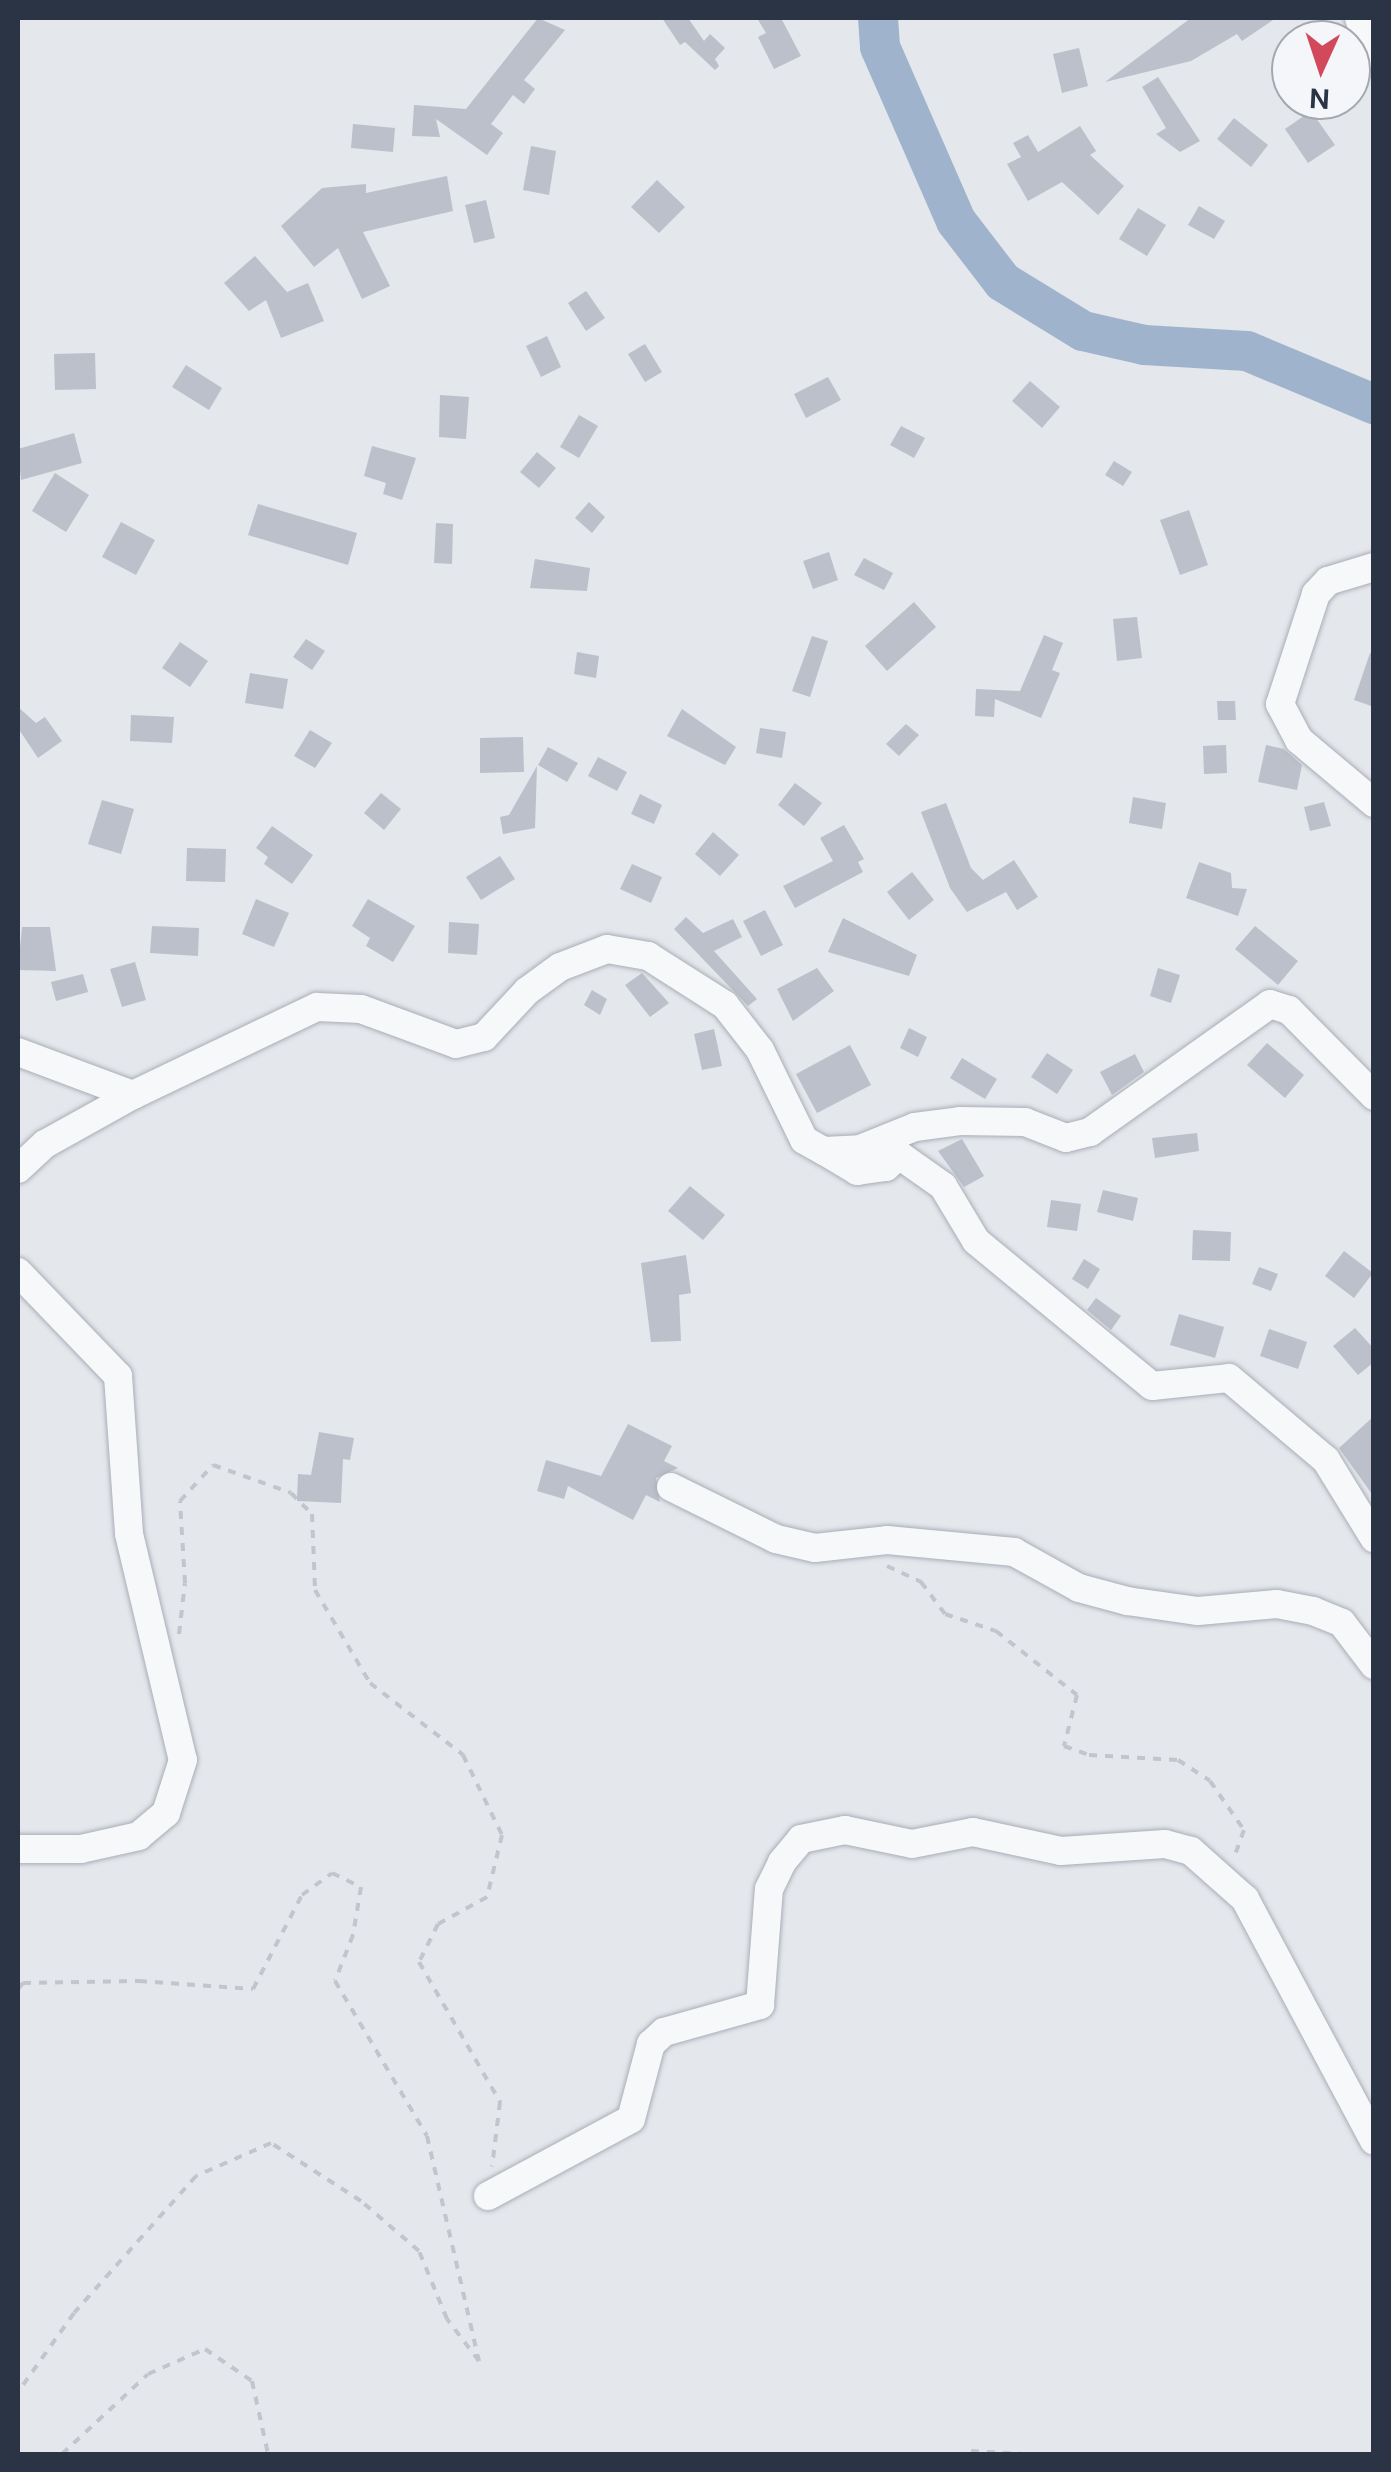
<!DOCTYPE html>
<html>
<head>
<meta charset="utf-8">
<style>
	body { margin:0 }
	#map { position:relative; width:1391px; height:2472px; overflow:hidden; background:#e4e7ec; font-family:"DM Sans",sans-serif }
	div>[style] { position:absolute }
	.river>* { height:40px; margin:-20px; padding:0 20px; transform-origin:20px; border-radius:20px; background:#9fb4cc }
	.building>* { inset:0; background:#bbc0ca }
	.path>* { height:4px; margin-top:-2px; transform-origin:0; background:repeating-linear-gradient(90deg,#c2c5cb 0 8px,transparent 0 16px) }
	.roads { filter:drop-shadow(0 0 2px #a9aeb7) drop-shadow(0 0 2px #a9aeb7) }
	.minor>* { height:28px; margin:-14px; padding:0 14px; transform-origin:14px; border-radius:14px; background:#f7f8fa }
	span { translate:-50% -50%; white-space:nowrap; text-align:center; line-height:1.15; -webkit-text-stroke:9px #f4f6f9; paint-order:stroke }
	.frame { position:absolute; inset:0; border:20px solid #2b3445; pointer-events:none }
	.north { position:absolute; left:1271px; top:20px; width:100px; height:100px; box-sizing:border-box; background:#f4f6f9; border:2px solid #a4a8b1; border-radius:50%; rotate:183deg; font-size:28px; font-weight:700; line-height:40px; text-align:center; color:#2b3445 }
	.north::after { content:''; display:block; margin:auto; width:35px; height:45px; background:#d1495b; clip-path:polygon(50% 0,100% 100%,50% 72%,0 100%) }
</style>
</head>
<body>
<div id="map">
	<div class="river">
		<i style="left:878px;top:18px;width:29px;rotate:86deg"></i>
		<i style="left:880px;top:47px;width:190px;rotate:66.4deg"></i>
		<i style="left:956px;top:221px;width:77px;rotate:52.4deg"></i>
		<i style="left:1003px;top:282px;width:94px;rotate:31.5deg"></i>
		<i style="left:1083px;top:331px;width:63px;rotate:12.9deg"></i>
		<i style="left:1144px;top:345px;width:103px;rotate:3.3deg"></i>
		<i style="left:1247px;top:351px;width:138px;rotate:22.7deg"></i>
	</div>
	<div class="building">
		<i style="clip-path:polygon(538px 18px,565px 30px,524px 80px,535px 89px,524px 104px,513px 95px,491px 124px,503px 133px,487px 155px,436px 119px,440px 137px,412px 136px,414px 105px,466px 109px)"></i>
		<i style="clip-path:polygon(662px 18px,688px 18px,704px 41px,710px 34px,725px 48px,715px 59px,719px 66px,715px 70px,685px 42px,680px 45px)"></i>
		<i style="clip-path:polygon(757px 18px,781px 18px,801px 56px,774px 69px,758px 37px,766px 33px)"></i>
		<i style="clip-path:polygon(1191px 18px,1276px 18px,1242px 41px,1237px 34px,1191px 61px,1105px 82px)"></i>
		<i style="clip-path:polygon(1079px 48px,1088px 86px,1062px 93px,1053px 54px)"></i>
		<i style="clip-path:polygon(1158px 77px,1200px 141px,1180px 152px,1156px 134px,1166px 128px,1142px 87px)"></i>
		<i style="clip-path:polygon(1311px 111px,1335px 145px,1308px 163px,1285px 129px)"></i>
		<i style="clip-path:polygon(1234px 118px,1268px 145px,1251px 167px,1217px 139px)"></i>
		<i style="clip-path:polygon(353px 124px,395px 128px,393px 152px,351px 148px)"></i>
		<i style="clip-path:polygon(1080px 126px,1096px 151px,1090px 155px,1124px 186px,1098px 215px,1062px 182px,1028px 201px,1007px 164px,1021px 157px,1013px 143px,1028px 135px,1038px 152px)"></i>
		<i style="clip-path:polygon(531px 146px,556px 151px,549px 195px,523px 190px)"></i>
		<i style="clip-path:polygon(447px 176px,453px 211px,363px 232px,390px 286px,362px 299px,338px 248px,314px 267px,281px 226px,322px 188px,366px 184px,366px 193px)"></i>
		<i style="clip-path:polygon(657px 180px,685px 207px,659px 233px,631px 207px)"></i>
		<i style="clip-path:polygon(486px 200px,495px 238px,474px 243px,465px 205px)"></i>
		<i style="clip-path:polygon(1199px 206px,1225px 221px,1214px 239px,1188px 225px)"></i>
		<i style="clip-path:polygon(1138px 208px,1166px 225px,1147px 256px,1119px 239px)"></i>
		<i style="clip-path:polygon(255px 256px,287px 292px,308px 283px,324px 321px,281px 338px,266px 300px,249px 311px,224px 283px)"></i>
		<i style="clip-path:polygon(586px 291px,605px 318px,586px 331px,568px 303px)"></i>
		<i style="clip-path:polygon(547px 336px,561px 367px,541px 377px,526px 346px)"></i>
		<i style="clip-path:polygon(645px 344px,662px 372px,645px 382px,628px 354px)"></i>
		<i style="clip-path:polygon(95px 353px,96px 389px,55px 390px,54px 354px)"></i>
		<i style="clip-path:polygon(186px 365px,222px 388px,209px 410px,172px 387px)"></i>
		<i style="clip-path:polygon(828px 377px,841px 400px,806px 418px,794px 394px)"></i>
		<i style="clip-path:polygon(1030px 381px,1060px 407px,1042px 428px,1012px 401px)"></i>
		<i style="clip-path:polygon(440px 395px,469px 397px,466px 439px,439px 437px)"></i>
		<i style="clip-path:polygon(579px 415px,598px 426px,579px 458px,560px 447px)"></i>
		<i style="clip-path:polygon(901px 426px,925px 438px,914px 458px,890px 445px)"></i>
		<i style="clip-path:polygon(74px 433px,82px 463px,21px 480px,18px 449px)"></i>
		<i style="clip-path:polygon(372px 446px,416px 458px,402px 500px,383px 494px,386px 483px,364px 476px)"></i>
		<i style="clip-path:polygon(537px 452px,556px 468px,539px 488px,520px 472px)"></i>
		<i style="clip-path:polygon(1114px 461px,1132px 472px,1123px 486px,1105px 475px)"></i>
		<i style="clip-path:polygon(55px 473px,89px 495px,66px 532px,32px 511px)"></i>
		<i style="clip-path:polygon(589px 502px,605px 517px,592px 533px,575px 518px)"></i>
		<i style="clip-path:polygon(258px 504px,357px 533px,348px 565px,248px 535px)"></i>
		<i style="clip-path:polygon(1189px 510px,1208px 565px,1180px 575px,1160px 520px)"></i>
		<i style="clip-path:polygon(121px 522px,155px 540px,136px 575px,102px 557px)"></i>
		<i style="clip-path:polygon(436px 523px,453px 524px,452px 564px,434px 563px)"></i>
		<i style="clip-path:polygon(829px 552px,838px 580px,813px 589px,803px 561px)"></i>
		<i style="clip-path:polygon(864px 558px,893px 573px,884px 590px,854px 575px)"></i>
		<i style="clip-path:polygon(535px 559px,590px 568px,587px 591px,530px 588px)"></i>
		<i style="clip-path:polygon(914px 602px,936px 627px,887px 671px,865px 646px)"></i>
		<i style="clip-path:polygon(1137px 617px,1142px 658px,1117px 661px,1113px 619px)"></i>
		<i style="clip-path:polygon(1044px 635px,1063px 643px,1052px 670px,1060px 673px,1041px 718px,995px 699px,994px 717px,975px 716px,976px 689px,1020px 691px)"></i>
		<i style="clip-path:polygon(812px 636px,828px 641px,810px 697px,792px 691px)"></i>
		<i style="clip-path:polygon(306px 639px,325px 651px,312px 670px,293px 657px)"></i>
		<i style="clip-path:polygon(180px 642px,208px 661px,190px 687px,162px 668px)"></i>
		<i style="clip-path:polygon(577px 652px,599px 656px,596px 678px,574px 674px)"></i>
		<i style="clip-path:polygon(1370px 653px,1374px 654px,1374px 707px,1354px 700px)"></i>
		<i style="clip-path:polygon(250px 673px,288px 679px,283px 709px,245px 703px)"></i>
		<i style="clip-path:polygon(1217px 701px,1235px 701px,1236px 720px,1218px 720px)"></i>
		<i style="clip-path:polygon(18px 707px,36px 723px,45px 717px,62px 741px,38px 758px,18px 728px)"></i>
		<i style="clip-path:polygon(682px 709px,736px 747px,725px 765px,667px 736px)"></i>
		<i style="clip-path:polygon(131px 715px,174px 717px,172px 743px,130px 741px)"></i>
		<i style="clip-path:polygon(906px 724px,919px 735px,899px 756px,886px 744px)"></i>
		<i style="clip-path:polygon(760px 728px,786px 732px,782px 758px,756px 753px)"></i>
		<i style="clip-path:polygon(310px 730px,332px 743px,315px 768px,294px 756px)"></i>
		<i style="clip-path:polygon(523px 737px,524px 772px,480px 773px,480px 738px)"></i>
		<i style="clip-path:polygon(1226px 745px,1227px 773px,1204px 774px,1203px 746px)"></i>
		<i style="clip-path:polygon(1266px 745px,1284px 749px,1302px 765px,1297px 790px,1258px 782px)"></i>
		<i style="clip-path:polygon(548px 747px,578px 763px,567px 782px,538px 765px)"></i>
		<i style="clip-path:polygon(598px 757px,627px 772px,617px 791px,588px 776px)"></i>
		<i style="clip-path:polygon(537px 766px,535px 828px,503px 834px,500px 817px,509px 815px)"></i>
		<i style="clip-path:polygon(795px 783px,822px 803px,804px 826px,778px 805px)"></i>
		<i style="clip-path:polygon(381px 793px,401px 809px,384px 830px,364px 813px)"></i>
		<i style="clip-path:polygon(640px 794px,662px 805px,654px 824px,631px 814px)"></i>
		<i style="clip-path:polygon(1133px 797px,1166px 803px,1162px 829px,1129px 823px)"></i>
		<i style="clip-path:polygon(102px 800px,134px 809px,121px 854px,88px 844px)"></i>
		<i style="clip-path:polygon(1324px 802px,1331px 826px,1310px 831px,1304px 807px)"></i>
		<i style="clip-path:polygon(946px 803px,971px 868px,983px 880px,1014px 860px,1038px 897px,1017px 910px,1006px 892px,967px 912px,950px 888px,921px 812px)"></i>
		<i style="clip-path:polygon(844px 825px,864px 859px,858px 862px,863px 872px,795px 908px,783px 886px,833px 861px,820px 838px)"></i>
		<i style="clip-path:polygon(272px 826px,313px 855px,292px 884px,264px 864px,268px 857px,256px 848px)"></i>
		<i style="clip-path:polygon(713px 832px,739px 855px,720px 876px,695px 854px)"></i>
		<i style="clip-path:polygon(187px 848px,226px 849px,225px 882px,186px 881px)"></i>
		<i style="clip-path:polygon(500px 856px,515px 879px,481px 900px,466px 877px)"></i>
		<i style="clip-path:polygon(1199px 862px,1231px 873px,1232px 888px,1247px 889px,1238px 916px,1186px 898px)"></i>
		<i style="clip-path:polygon(632px 864px,662px 877px,651px 903px,620px 889px)"></i>
		<i style="clip-path:polygon(912px 872px,934px 900px,909px 920px,887px 892px)"></i>
		<i style="clip-path:polygon(256px 899px,289px 913px,274px 947px,242px 934px)"></i>
		<i style="clip-path:polygon(368px 899px,415px 926px,393px 962px,366px 946px,370px 938px,352px 926px)"></i>
		<i style="clip-path:polygon(765px 910px,783px 945px,761px 956px,743px 921px)"></i>
		<i style="clip-path:polygon(686px 917px,703px 933px,733px 919px,742px 937px,714px 951px,757px 999px,748px 1006px,674px 929px)"></i>
		<i style="clip-path:polygon(843px 918px,917px 955px,909px 976px,828px 952px)"></i>
		<i style="clip-path:polygon(449px 922px,479px 924px,477px 955px,448px 953px)"></i>
		<i style="clip-path:polygon(152px 926px,199px 928px,198px 956px,150px 953px)"></i>
		<i style="clip-path:polygon(1255px 926px,1298px 961px,1278px 985px,1235px 949px)"></i>
		<i style="clip-path:polygon(22px 927px,50px 927px,56px 971px,18px 970px)"></i>
		<i style="clip-path:polygon(135px 962px,146px 1000px,122px 1007px,110px 969px)"></i>
		<i style="clip-path:polygon(817px 968px,834px 991px,793px 1021px,777px 989px)"></i>
		<i style="clip-path:polygon(1158px 968px,1180px 975px,1171px 1003px,1150px 996px)"></i>
		<i style="clip-path:polygon(642px 973px,669px 1003px,650px 1017px,625px 985px)"></i>
		<i style="clip-path:polygon(83px 974px,88px 992px,56px 1001px,51px 982px)"></i>
		<i style="clip-path:polygon(592px 990px,607px 999px,600px 1015px,584px 1005px)"></i>
		<i style="clip-path:polygon(909px 1028px,927px 1037px,918px 1057px,900px 1048px)"></i>
		<i style="clip-path:polygon(714px 1029px,722px 1066px,702px 1070px,694px 1034px)"></i>
		<i style="clip-path:polygon(1267px 1043px,1304px 1075px,1285px 1098px,1247px 1065px)"></i>
		<i style="clip-path:polygon(850px 1045px,871px 1085px,817px 1113px,796px 1074px)"></i>
		<i style="clip-path:polygon(1047px 1053px,1073px 1070px,1057px 1094px,1031px 1077px)"></i>
		<i style="clip-path:polygon(1135px 1054px,1144px 1072px,1112px 1095px,1100px 1072px)"></i>
		<i style="clip-path:polygon(962px 1058px,997px 1079px,985px 1099px,950px 1078px)"></i>
		<i style="clip-path:polygon(1197px 1133px,1199px 1151px,1155px 1158px,1152px 1138px)"></i>
		<i style="clip-path:polygon(962px 1139px,984px 1176px,964px 1187px,938px 1151px)"></i>
		<i style="clip-path:polygon(690px 1186px,725px 1215px,703px 1240px,668px 1211px)"></i>
		<i style="clip-path:polygon(1103px 1190px,1138px 1198px,1133px 1221px,1097px 1212px)"></i>
		<i style="clip-path:polygon(1051px 1200px,1081px 1204px,1077px 1231px,1047px 1227px)"></i>
		<i style="clip-path:polygon(1193px 1230px,1231px 1232px,1230px 1261px,1192px 1260px)"></i>
		<i style="clip-path:polygon(1344px 1251px,1373px 1273px,1354px 1298px,1325px 1276px)"></i>
		<i style="clip-path:polygon(686px 1255px,691px 1293px,679px 1295px,681px 1341px,651px 1342px,641px 1263px)"></i>
		<i style="clip-path:polygon(1084px 1259px,1100px 1269px,1088px 1289px,1072px 1279px)"></i>
		<i style="clip-path:polygon(1259px 1267px,1278px 1274px,1271px 1291px,1252px 1284px)"></i>
		<i style="clip-path:polygon(1096px 1298px,1121px 1316px,1111px 1330px,1087px 1310px)"></i>
		<i style="clip-path:polygon(1179px 1314px,1224px 1327px,1215px 1358px,1170px 1345px)"></i>
		<i style="clip-path:polygon(1355px 1328px,1374px 1349px,1374px 1362px,1358px 1375px,1333px 1346px)"></i>
		<i style="clip-path:polygon(1269px 1329px,1307px 1342px,1298px 1369px,1260px 1356px)"></i>
		<i style="clip-path:polygon(1374px 1416px,1374px 1497px,1339px 1448px)"></i>
		<i style="clip-path:polygon(628px 1424px,672px 1446px,664px 1461px,678px 1468px,656px 1478px,660px 1502px,646px 1495px,633px 1520px,568px 1486px,564px 1499px,537px 1491px,546px 1460px,601px 1476px)"></i>
		<i style="clip-path:polygon(319px 1432px,354px 1438px,350px 1460px,343px 1459px,341px 1503px,297px 1501px,298px 1474px,311px 1475px)"></i>
	</div>
	<div class="path">
		<i style="left:887px;top:1566px;width:38px;rotate:25deg"></i>
		<i style="left:921px;top:1582px;width:40px;rotate:53deg"></i>
		<i style="left:945px;top:1614px;width:54px;rotate:18.4deg"></i>
		<i style="left:996px;top:1631px;width:103px;rotate:38.3deg"></i>
		<i style="left:1077px;top:1695px;width:53px;rotate:104.3deg"></i>
		<i style="left:1064px;top:1746px;width:27px;rotate:20deg"></i>
		<i style="left:1089px;top:1755px;width:89px;rotate:3.2deg"></i>
		<i style="left:1178px;top:1760px;width:38px;rotate:33deg"></i>
		<i style="left:1210px;top:1781px;width:60px;rotate:55.2deg"></i>
		<i style="left:1244px;top:1830px;width:29px;rotate:110deg"></i>
		<i style="left:179px;top:1634px;width:51px;rotate:-83.3deg"></i>
		<i style="left:185px;top:1583px;width:82px;rotate:-93.5deg"></i>
		<i style="left:180px;top:1501px;width:49px;rotate:-47.5deg"></i>
		<i style="left:213px;top:1465px;width:83px;rotate:19.7deg"></i>
		<i style="left:291px;top:1493px;width:30px;rotate:45deg"></i>
		<i style="left:312px;top:1514px;width:76px;rotate:87.7deg"></i>
		<i style="left:315px;top:1590px;width:108px;rotate:59.4deg"></i>
		<i style="left:370px;top:1683px;width:118px;rotate:37.7deg"></i>
		<i style="left:463px;top:1755px;width:89px;rotate:64deg"></i>
		<i style="left:502px;top:1835px;width:64px;rotate:103.6deg"></i>
		<i style="left:487px;top:1897px;width:56px;rotate:151.1deg"></i>
		<i style="left:438px;top:1924px;width:42px;rotate:116.6deg"></i>
		<i style="left:419px;top:1962px;width:162px;rotate:59.9deg"></i>
		<i style="left:500px;top:2102px;width:65px;rotate:97deg"></i>
		<i style="left:18px;top:1989px;width:8px;rotate:-50deg"></i>
		<i style="left:23px;top:1983px;width:116px;rotate:-1deg"></i>
		<i style="left:139px;top:1981px;width:114px;rotate:4deg"></i>
		<i style="left:253px;top:1989px;width:106px;rotate:-62.5deg"></i>
		<i style="left:302px;top:1895px;width:37px;rotate:-36deg"></i>
		<i style="left:332px;top:1873px;width:32px;rotate:26deg"></i>
		<i style="left:361px;top:1887px;width:49px;rotate:99.5deg"></i>
		<i style="left:353px;top:1935px;width:49px;rotate:111.4deg"></i>
		<i style="left:335px;top:1981px;width:180px;rotate:59.3deg"></i>
		<i style="left:427px;top:2136px;width:231px;rotate:77deg"></i>
		<i style="left:479px;top:2361px;width:53px;rotate:-127.3deg"></i>
		<i style="left:447px;top:2319px;width:74px;rotate:-112.4deg"></i>
		<i style="left:419px;top:2251px;width:77px;rotate:-139.2deg"></i>
		<i style="left:361px;top:2201px;width:107px;rotate:-147.2deg"></i>
		<i style="left:271px;top:2143px;width:82px;rotate:156.3deg"></i>
		<i style="left:196px;top:2176px;width:183px;rotate:131.7deg"></i>
		<i style="left:74px;top:2313px;width:97px;rotate:125.3deg"></i>
		<i style="left:971px;top:2451px;width:52px;rotate:3.3deg"></i>
		<i style="left:62px;top:2454px;width:117px;rotate:-42.9deg"></i>
		<i style="left:148px;top:2374px;width:62px;rotate:-23.7deg"></i>
		<i style="left:205px;top:2349px;width:57px;rotate:34.2deg"></i>
		<i style="left:252px;top:2381px;width:75px;rotate:77.6deg"></i>
	</div>
	<div class="roads">
		<div class="minor">
			<i style="left:1359px;top:18px;width:46px;rotate:70.8deg"></i>
			<i style="left:1374px;top:567px;width:48px;rotate:163.1deg"></i>
			<i style="left:1328px;top:581px;width:18px;rotate:133deg"></i>
			<i style="left:1316px;top:594px;width:116px;rotate:108.1deg"></i>
			<i style="left:1280px;top:704px;width:41px;rotate:62.2deg"></i>
			<i style="left:1299px;top:740px;width:98px;rotate:40deg"></i>
			<i style="left:18px;top:1052px;width:123px;rotate:20.5deg"></i>
			<i style="left:824px;top:1151px;width:39px;rotate:31deg"></i>
			<i style="left:857px;top:1171px;width:29px;rotate:-8deg"></i>
			<i style="left:886px;top:1167px;width:18px;rotate:-43deg"></i>
			<i style="left:899px;top:1155px;width:54px;rotate:35.2deg"></i>
			<i style="left:943px;top:1186px;width:64px;rotate:59deg"></i>
			<i style="left:976px;top:1241px;width:228px;rotate:39.5deg"></i>
			<i style="left:1152px;top:1386px;width:77px;rotate:-5.9deg"></i>
			<i style="left:1229px;top:1378px;width:127px;rotate:40.2deg"></i>
			<i style="left:1326px;top:1460px;width:92px;rotate:58.4deg"></i>
			<i style="left:18px;top:1169px;width:37px;rotate:-43deg"></i>
			<i style="left:45px;top:1144px;width:101px;rotate:-29.1deg"></i>
			<i style="left:133px;top:1095px;width:204px;rotate:-25.6deg"></i>
			<i style="left:317px;top:1007px;width:44px;rotate:2.6deg"></i>
			<i style="left:361px;top:1009px;width:101px;rotate:20.2deg"></i>
			<i style="left:456px;top:1044px;width:29px;rotate:-14deg"></i>
			<i style="left:484px;top:1037px;width:63px;rotate:-46.9deg"></i>
			<i style="left:527px;top:991px;width:41px;rotate:-36deg"></i>
			<i style="left:560px;top:967px;width:50px;rotate:-21deg"></i>
			<i style="left:607px;top:949px;width:42px;rotate:9.7deg"></i>
			<i style="left:648px;top:956px;width:91px;rotate:32.5deg"></i>
			<i style="left:725px;top:1005px;width:57px;rotate:52.1deg"></i>
			<i style="left:760px;top:1050px;width:100px;rotate:63.9deg"></i>
			<i style="left:804px;top:1140px;width:23px;rotate:29deg"></i>
			<i style="left:824px;top:1151px;width:36px;rotate:-3deg"></i>
			<i style="left:860px;top:1149px;width:59px;rotate:-21.8deg"></i>
			<i style="left:915px;top:1127px;width:45px;rotate:-7.6deg"></i>
			<i style="left:960px;top:1121px;width:65px;rotate:0.9deg"></i>
			<i style="left:1025px;top:1122px;width:44px;rotate:21.3deg"></i>
			<i style="left:1066px;top:1138px;width:25px;rotate:-14deg"></i>
			<i style="left:1090px;top:1132px;width:221px;rotate:-35.4deg"></i>
			<i style="left:1270px;top:1004px;width:20px;rotate:18deg"></i>
			<i style="left:1289px;top:1010px;width:121px;rotate:45.3deg"></i>
			<i style="left:18px;top:1272px;width:144px;rotate:46.1deg"></i>
			<i style="left:118px;top:1376px;width:158px;rotate:86deg"></i>
			<i style="left:129px;top:1534px;width:232px;rotate:76.6deg"></i>
			<i style="left:183px;top:1760px;width:56px;rotate:107.8deg"></i>
			<i style="left:166px;top:1813px;width:35px;rotate:140deg"></i>
			<i style="left:139px;top:1836px;width:59px;rotate:167.4deg"></i>
			<i style="left:81px;top:1849px;width:63px;rotate:180deg"></i>
			<i style="left:671px;top:1487px;width:117px;rotate:26.3deg"></i>
			<i style="left:776px;top:1539px;width:40px;rotate:13deg"></i>
			<i style="left:815px;top:1548px;width:72px;rotate:-6.3deg"></i>
			<i style="left:887px;top:1540px;width:128px;rotate:5.4deg"></i>
			<i style="left:1014px;top:1552px;width:74px;rotate:29deg"></i>
			<i style="left:1079px;top:1588px;width:50px;rotate:15.2deg"></i>
			<i style="left:1127px;top:1601px;width:72px;rotate:8deg"></i>
			<i style="left:1198px;top:1611px;width:79px;rotate:-5.1deg"></i>
			<i style="left:1277px;top:1604px;width:37px;rotate:11deg"></i>
			<i style="left:1313px;top:1611px;width:31px;rotate:22deg"></i>
			<i style="left:1342px;top:1623px;width:53px;rotate:52.7deg"></i>
			<i style="left:488px;top:2196px;width:162px;rotate:-28.3deg"></i>
			<i style="left:631px;top:2119px;width:78px;rotate:-75.1deg"></i>
			<i style="left:651px;top:2044px;width:18px;rotate:-43deg"></i>
			<i style="left:664px;top:2032px;width:100px;rotate:-15.7deg"></i>
			<i style="left:760px;top:2005px;width:116px;rotate:-85.6deg"></i>
			<i style="left:769px;top:1889px;width:30px;rotate:-64deg"></i>
			<i style="left:782px;top:1862px;width:30px;rotate:-50deg"></i>
			<i style="left:801px;top:1839px;width:45px;rotate:-11.6deg"></i>
			<i style="left:845px;top:1830px;width:68px;rotate:11.8deg"></i>
			<i style="left:912px;top:1844px;width:62px;rotate:-11.1deg"></i>
			<i style="left:973px;top:1832px;width:90px;rotate:12.2deg"></i>
			<i style="left:1061px;top:1851px;width:104px;rotate:-3.9deg"></i>
			<i style="left:1165px;top:1844px;width:27px;rotate:15deg"></i>
			<i style="left:1191px;top:1851px;width:72px;rotate:41.6deg"></i>
			<i style="left:1245px;top:1899px;width:274px;rotate:61.9deg"></i>
		</div>
	</div>
	<div class="frame"></div>
	<div class="north">N</div>
</div>
</body>
</html>
